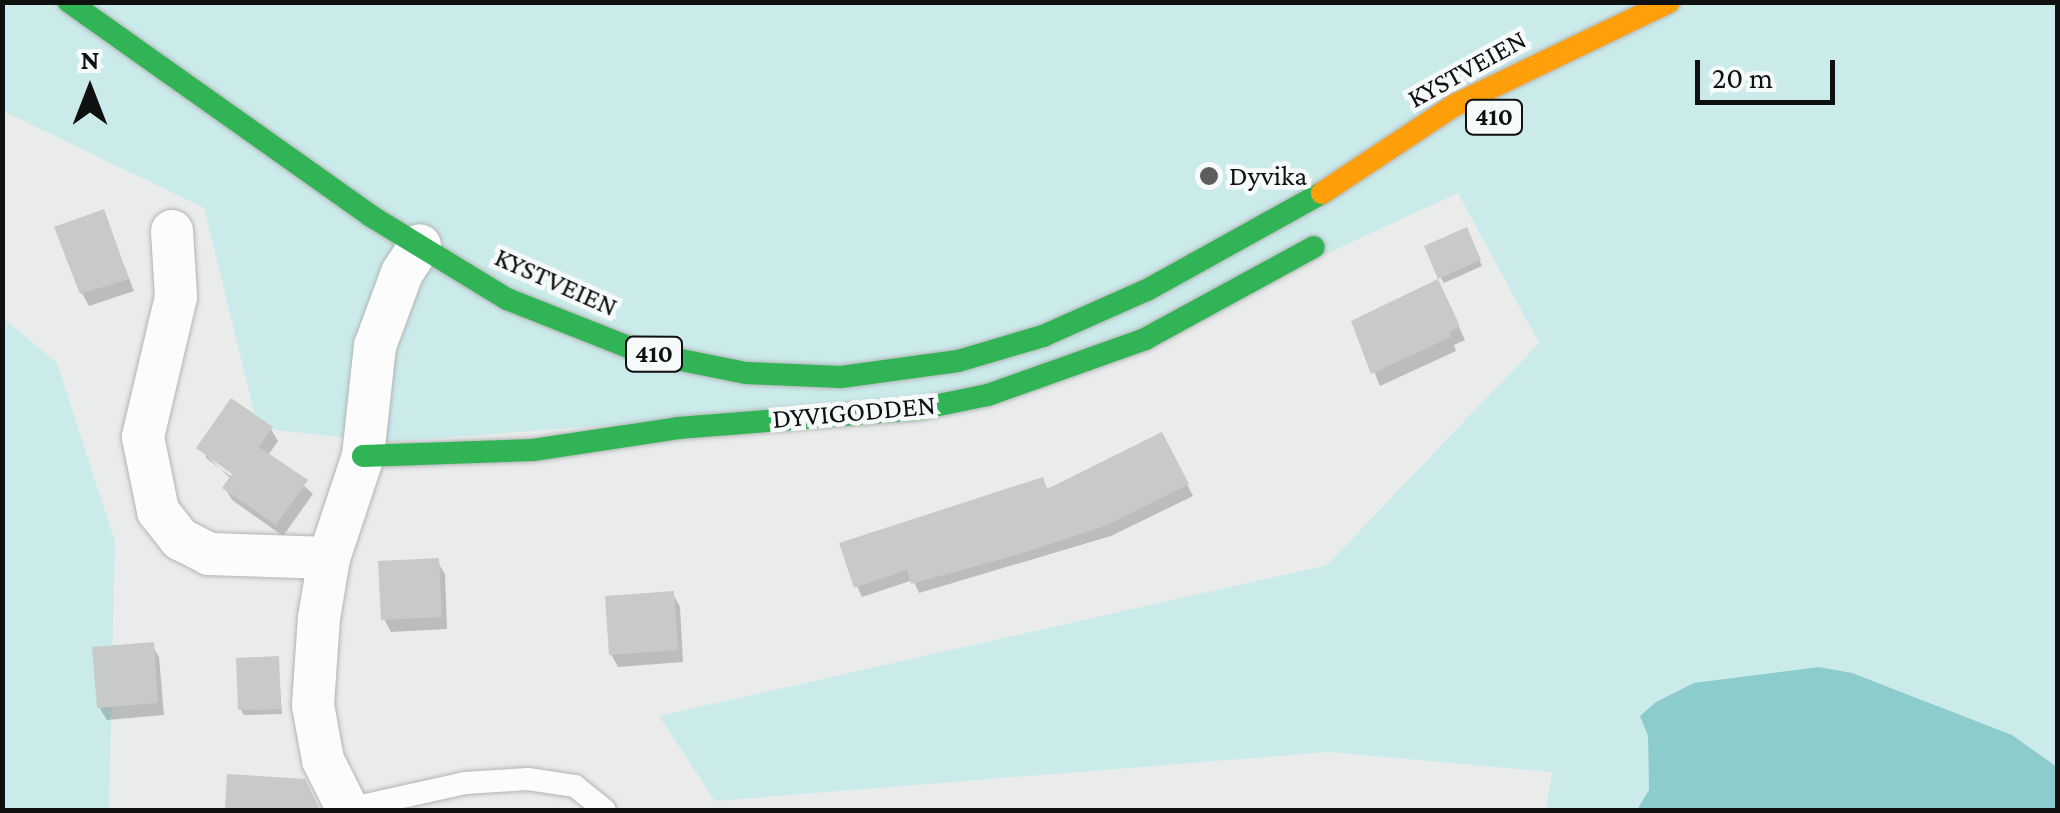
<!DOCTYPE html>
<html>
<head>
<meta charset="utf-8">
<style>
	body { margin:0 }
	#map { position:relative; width:2060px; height:813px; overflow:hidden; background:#eaecec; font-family:"Crimson Pro",serif }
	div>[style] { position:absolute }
	.green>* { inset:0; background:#cbebeb }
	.water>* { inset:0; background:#8dcccc }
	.shadow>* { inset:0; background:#0003 }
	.building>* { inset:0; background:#c8c9c9 }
	.roads { filter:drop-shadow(0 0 2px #b3b5b5) drop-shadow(0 0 2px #b3b5b5) }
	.lane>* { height:22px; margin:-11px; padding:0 11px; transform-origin:11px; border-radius:11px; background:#fcfcfc }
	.street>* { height:42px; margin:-21px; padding:0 21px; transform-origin:21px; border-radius:21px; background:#fcfcfc }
	.fast>* { height:22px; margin:-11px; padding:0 11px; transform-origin:11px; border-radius:11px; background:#30b455 }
	.slow>* { height:22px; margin:-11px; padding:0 11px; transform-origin:11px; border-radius:11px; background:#ff9f0a }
	.dots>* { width:28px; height:28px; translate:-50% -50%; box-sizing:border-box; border:5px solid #f6fafa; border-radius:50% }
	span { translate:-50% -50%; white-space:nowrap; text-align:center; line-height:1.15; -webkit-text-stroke:9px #f6fafa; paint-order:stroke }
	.shield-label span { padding:2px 8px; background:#f6fafa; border:2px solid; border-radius:8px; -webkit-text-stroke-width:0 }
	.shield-label { font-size:25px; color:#0f1010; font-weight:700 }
	.street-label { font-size:28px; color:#0f1010 }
	.poi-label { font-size:28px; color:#0f1010 }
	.left { translate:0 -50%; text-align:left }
	.frame { position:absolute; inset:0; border:5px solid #0f1010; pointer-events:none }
	.north { position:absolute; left:40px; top:40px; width:100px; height:100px; -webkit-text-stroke:8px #f6fafa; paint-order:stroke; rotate:0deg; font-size:28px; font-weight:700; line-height:40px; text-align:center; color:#0f1010 }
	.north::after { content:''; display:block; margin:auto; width:35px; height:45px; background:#0f1010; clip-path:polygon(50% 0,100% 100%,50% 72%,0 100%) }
	.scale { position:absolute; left:1695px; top:60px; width:140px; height:45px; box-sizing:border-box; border:5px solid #0f1010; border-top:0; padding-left:12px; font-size:30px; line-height:35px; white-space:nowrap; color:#0f1010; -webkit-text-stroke:8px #f6fafa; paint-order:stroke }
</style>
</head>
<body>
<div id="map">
	<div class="green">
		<i style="clip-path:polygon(2px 3px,2057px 3px,2057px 767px,2011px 735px,1852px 673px,1819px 667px,1656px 702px,1641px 716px,1648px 736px,1649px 790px,1637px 810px,1546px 810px,1552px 772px,1329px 752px,715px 801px,659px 716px,1327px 565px,1539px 343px,1458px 193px,1023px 394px,386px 442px,258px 428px,204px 208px,3px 111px)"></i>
		<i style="clip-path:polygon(2px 317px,57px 363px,115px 542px,109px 810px,3px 810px)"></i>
	</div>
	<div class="water">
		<i style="clip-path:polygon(1819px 667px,1852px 673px,2012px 735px,2057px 767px,2057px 810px,1637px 810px,1649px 790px,1648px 736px,1640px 716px,1656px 702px,1694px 683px)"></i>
	</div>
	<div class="shadow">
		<i style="clip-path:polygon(103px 212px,134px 291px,89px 306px,82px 293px)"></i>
		<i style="clip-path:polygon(1469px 236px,1482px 266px,1444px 283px,1440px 277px)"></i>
		<i style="clip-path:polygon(1444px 295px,1465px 340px,1454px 345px,1456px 351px,1380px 386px,1354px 322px)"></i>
		<i style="clip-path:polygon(evenodd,271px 429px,278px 441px,269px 454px,313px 494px,283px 536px,232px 500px,225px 488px,231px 479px,199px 448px,271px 429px,206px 452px,243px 479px,240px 483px,206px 458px,206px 452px)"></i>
		<i style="clip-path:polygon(1167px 445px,1193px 496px,1111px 536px,919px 593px,913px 580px,862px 597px,857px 586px,1042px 480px,1049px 491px)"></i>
		<i style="clip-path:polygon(437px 561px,445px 574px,447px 629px,391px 632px,384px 619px)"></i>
		<i style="clip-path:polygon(673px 594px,680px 607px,683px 662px,618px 667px,611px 654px)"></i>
		<i style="clip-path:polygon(152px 645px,159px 657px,164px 715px,107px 720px,99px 707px)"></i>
		<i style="clip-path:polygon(278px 658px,282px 714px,244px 715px,240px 709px)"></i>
	</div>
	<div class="building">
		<i style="clip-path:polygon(104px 209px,129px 279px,80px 294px,54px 227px)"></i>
		<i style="clip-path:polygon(1467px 227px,1481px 260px,1438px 279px,1424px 246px)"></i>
		<i style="clip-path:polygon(1438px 279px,1460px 326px,1449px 332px,1451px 337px,1371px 374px,1351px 321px)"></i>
		<i style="clip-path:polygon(231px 398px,273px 427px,259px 447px,308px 480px,276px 525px,222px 488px,232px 474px,196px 448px)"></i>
		<i style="clip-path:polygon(1162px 432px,1189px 484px,1105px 526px,1020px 554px,911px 584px,907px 570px,854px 588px,839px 543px,1043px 477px,1047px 489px)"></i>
		<i style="clip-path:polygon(439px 558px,442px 617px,381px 620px,378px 561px)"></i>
		<i style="clip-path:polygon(674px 591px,678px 650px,609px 655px,605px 596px)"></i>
		<i style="clip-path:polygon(154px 642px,158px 703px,97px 708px,92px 647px)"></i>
		<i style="clip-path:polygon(279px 656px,281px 709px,238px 710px,236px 658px)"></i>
		<i style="clip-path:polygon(227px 774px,305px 779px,320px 810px,225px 810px)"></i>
	</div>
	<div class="roads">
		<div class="lane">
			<i style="left:348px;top:809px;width:120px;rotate:-12.5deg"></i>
			<i style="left:465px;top:783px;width:63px;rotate:-3.6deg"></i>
			<i style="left:528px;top:779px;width:48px;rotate:8.5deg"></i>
			<i style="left:575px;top:786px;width:38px;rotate:39deg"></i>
		</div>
		<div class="street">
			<i style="left:172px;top:231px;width:66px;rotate:86.5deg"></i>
			<i style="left:176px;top:297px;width:144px;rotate:103.3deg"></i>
			<i style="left:143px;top:437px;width:76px;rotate:78.5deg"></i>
			<i style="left:158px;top:511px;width:36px;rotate:52deg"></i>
			<i style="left:180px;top:539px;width:33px;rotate:27deg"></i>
			<i style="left:209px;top:554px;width:120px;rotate:1.9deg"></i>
			<i style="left:348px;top:810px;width:56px;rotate:-116.6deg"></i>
			<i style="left:323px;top:760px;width:56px;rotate:-100.3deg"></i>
			<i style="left:313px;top:705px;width:87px;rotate:-86.1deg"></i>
			<i style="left:319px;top:618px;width:61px;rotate:-80.5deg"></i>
			<i style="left:329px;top:558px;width:108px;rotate:-71.6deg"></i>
			<i style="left:363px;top:456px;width:111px;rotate:-83.8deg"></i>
			<i style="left:375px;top:346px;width:78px;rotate:-69.7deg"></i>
			<i style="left:402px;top:273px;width:33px;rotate:-57deg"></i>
		</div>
		<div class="fast">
			<i style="left:69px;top:2px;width:370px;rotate:35.3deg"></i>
			<i style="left:371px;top:216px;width:159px;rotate:31.4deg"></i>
			<i style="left:507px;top:299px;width:144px;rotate:21.6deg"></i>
			<i style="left:641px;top:352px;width:107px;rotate:11.3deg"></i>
			<i style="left:746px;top:373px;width:95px;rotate:2.4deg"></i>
			<i style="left:841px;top:377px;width:118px;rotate:-7.8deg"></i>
			<i style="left:958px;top:361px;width:89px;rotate:-16.4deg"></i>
			<i style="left:1043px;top:336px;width:114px;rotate:-23.9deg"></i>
			<i style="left:1147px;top:290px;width:200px;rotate:-29deg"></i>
			<i style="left:363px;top:456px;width:170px;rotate:-2deg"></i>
			<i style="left:533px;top:450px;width:147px;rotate:-8.6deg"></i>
			<i style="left:678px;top:428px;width:242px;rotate:-4.5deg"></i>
			<i style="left:919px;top:409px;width:70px;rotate:-11.5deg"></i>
			<i style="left:988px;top:395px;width:167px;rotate:-19.6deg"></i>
			<i style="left:1145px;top:339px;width:192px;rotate:-28.6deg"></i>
		</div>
		<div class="slow">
			<i style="left:1322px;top:193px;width:159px;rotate:-33.5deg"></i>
			<i style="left:1455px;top:105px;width:237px;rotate:-25.7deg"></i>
		</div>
	</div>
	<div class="dots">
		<i style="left:1209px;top:176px;background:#5c5d5d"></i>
	</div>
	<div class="shield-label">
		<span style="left:1494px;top:117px">410</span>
		<span style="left:654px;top:354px">410</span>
	</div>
	<div class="street-label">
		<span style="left:1467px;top:69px;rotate:-29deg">KYSTVEIEN</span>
		<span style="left:556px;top:282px;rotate:24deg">KYSTVEIEN</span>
		<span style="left:854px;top:412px;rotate:-5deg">DYVIGODDEN</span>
	</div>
	<div class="poi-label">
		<span class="left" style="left:1229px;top:176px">Dyvika</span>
	</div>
	<div class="frame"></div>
	<div class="north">N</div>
	<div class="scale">20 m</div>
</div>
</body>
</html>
